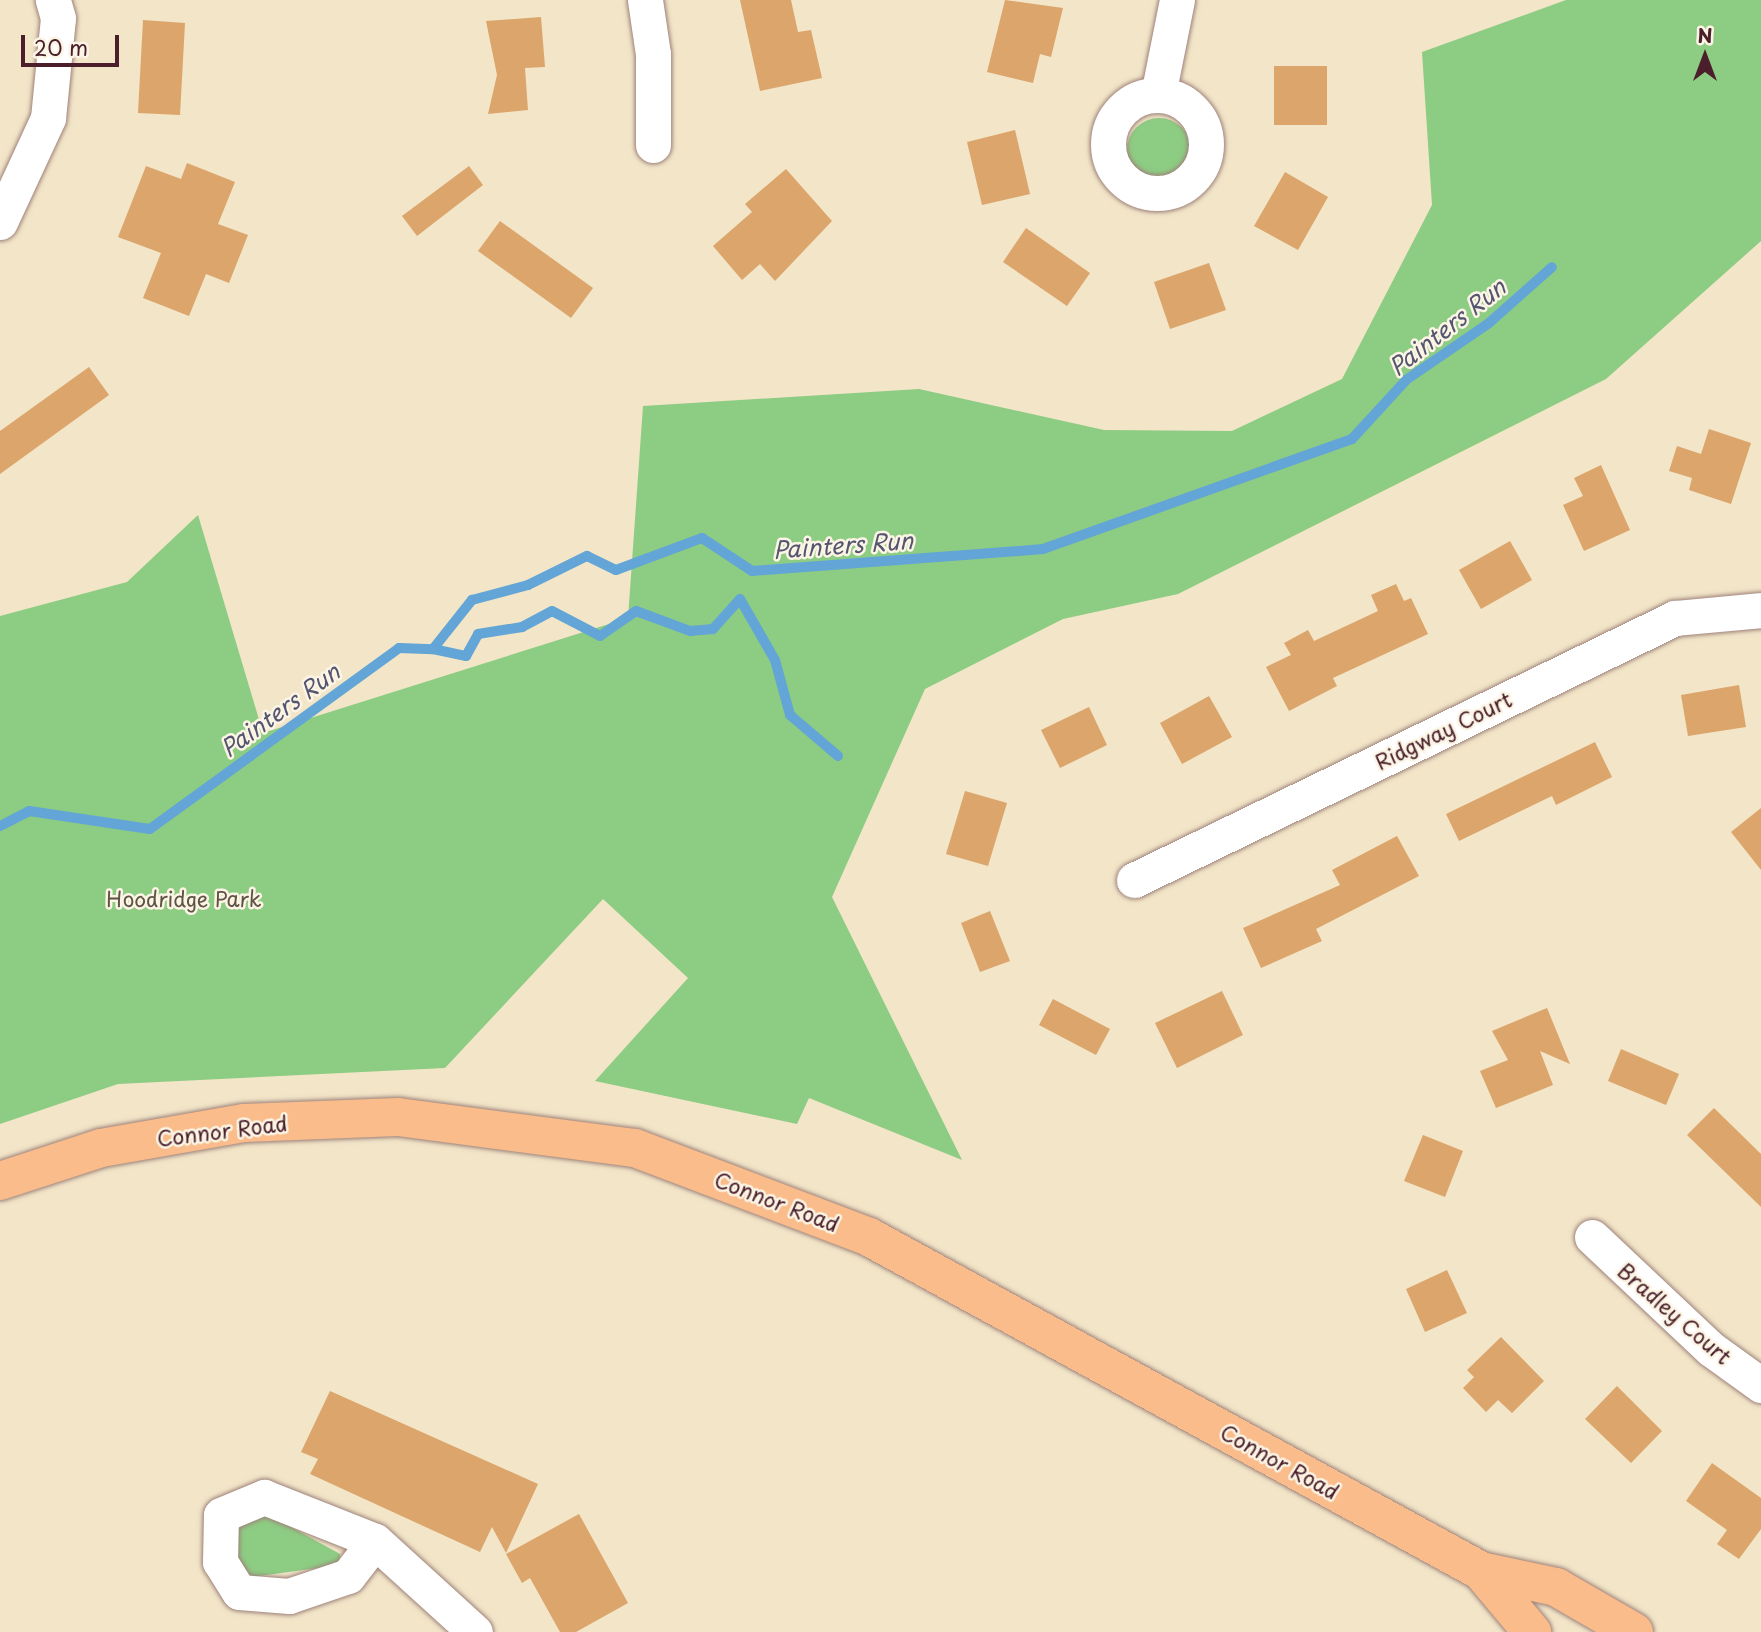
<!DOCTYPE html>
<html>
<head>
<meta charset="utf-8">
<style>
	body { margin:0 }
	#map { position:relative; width:1761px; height:1632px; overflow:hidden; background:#f2e5c8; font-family:"Playpen Sans",sans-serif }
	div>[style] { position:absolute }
	.green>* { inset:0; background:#8dcc83 }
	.round { border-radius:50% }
	.stream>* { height:10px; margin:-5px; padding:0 5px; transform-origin:5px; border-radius:5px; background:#62a5d6 }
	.building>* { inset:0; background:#dba56b }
	.roads { filter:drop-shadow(0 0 2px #9e827a) drop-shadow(0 0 2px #9e827a) }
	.minor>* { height:35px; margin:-17.5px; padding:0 17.5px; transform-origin:17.5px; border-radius:17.5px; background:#fff }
	.minor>.ring { margin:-17.5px; padding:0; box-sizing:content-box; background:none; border:35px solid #fff; border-radius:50% }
	.primary>* { height:38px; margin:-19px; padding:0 19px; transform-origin:19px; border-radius:19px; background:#f9bc8a }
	span { translate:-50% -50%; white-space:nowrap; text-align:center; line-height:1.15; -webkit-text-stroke:5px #fcf5e5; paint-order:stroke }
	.street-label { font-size:21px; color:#4a1f2b }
	.park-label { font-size:21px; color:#5e5345 }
	.water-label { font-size:23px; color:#54556f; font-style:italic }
	.north { position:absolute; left:1670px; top:21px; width:70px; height:70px; -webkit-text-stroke:5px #fcf5e5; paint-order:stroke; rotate:0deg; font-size:19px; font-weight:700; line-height:28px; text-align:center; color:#4a1f2b }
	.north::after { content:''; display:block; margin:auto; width:24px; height:32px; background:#4a1f2b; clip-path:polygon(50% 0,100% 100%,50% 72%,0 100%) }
	.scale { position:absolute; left:21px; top:35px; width:98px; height:32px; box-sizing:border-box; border:4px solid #4a1f2b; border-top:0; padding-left:9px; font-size:21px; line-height:24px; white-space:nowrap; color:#4a1f2b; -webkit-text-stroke:5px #fcf5e5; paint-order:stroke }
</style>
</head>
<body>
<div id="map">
	<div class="green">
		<i style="clip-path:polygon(1566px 0,1761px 0,1761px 241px,1606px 379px,1178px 594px,1063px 619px,925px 689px,832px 897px,962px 1160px,809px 1098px,797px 1124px,595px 1081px,688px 978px,603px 899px,445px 1068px,118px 1084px,0 1124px,0 616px,127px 582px,198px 515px,263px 733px,628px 618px,643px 406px,919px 389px,1104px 430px,1232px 431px,1342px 379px,1432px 205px,1422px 52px)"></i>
		<i class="round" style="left:1127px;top:118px;width:64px;height:64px"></i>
		<i style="clip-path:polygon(258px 1516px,275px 1518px,340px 1554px,340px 1565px,253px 1577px,239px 1568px,233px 1540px,241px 1524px)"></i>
	</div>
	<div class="stream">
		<i style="left:433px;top:649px;width:34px;rotate:12deg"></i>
		<i style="left:466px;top:656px;width:25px;rotate:-61deg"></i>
		<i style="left:478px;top:634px;width:45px;rotate:-9deg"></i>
		<i style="left:522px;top:627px;width:34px;rotate:-28deg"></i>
		<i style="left:552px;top:611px;width:54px;rotate:27.5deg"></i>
		<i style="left:600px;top:636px;width:44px;rotate:-34.8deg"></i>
		<i style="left:636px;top:611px;width:58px;rotate:20.3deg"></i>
		<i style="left:690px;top:631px;width:23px;rotate:-5deg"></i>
		<i style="left:713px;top:629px;width:40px;rotate:-48deg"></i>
		<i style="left:740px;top:599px;width:70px;rotate:60.2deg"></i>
		<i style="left:775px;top:660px;width:57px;rotate:74.7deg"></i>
		<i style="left:790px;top:715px;width:63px;rotate:40.5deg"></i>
		<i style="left:0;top:826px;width:33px;rotate:-27deg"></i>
		<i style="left:29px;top:811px;width:122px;rotate:8.5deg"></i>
		<i style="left:150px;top:829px;width:308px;rotate:-36deg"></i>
		<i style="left:399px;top:648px;width:34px;rotate:2deg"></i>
		<i style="left:433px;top:649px;width:63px;rotate:-51.5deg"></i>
		<i style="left:472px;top:600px;width:58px;rotate:-15deg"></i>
		<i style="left:528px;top:585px;width:66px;rotate:-26.2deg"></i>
		<i style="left:587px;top:556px;width:32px;rotate:26deg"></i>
		<i style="left:616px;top:570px;width:92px;rotate:-20.4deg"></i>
		<i style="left:702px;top:538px;width:60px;rotate:33.4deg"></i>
		<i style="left:752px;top:571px;width:292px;rotate:-4.3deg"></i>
		<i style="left:1043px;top:549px;width:328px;rotate:-19.6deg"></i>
		<i style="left:1352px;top:439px;width:80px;rotate:-47.5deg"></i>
		<i style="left:1406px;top:380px;width:101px;rotate:-34.5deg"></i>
		<i style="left:1489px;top:323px;width:84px;rotate:-41.6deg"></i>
	</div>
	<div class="building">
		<i style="clip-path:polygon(740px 0,791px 0,798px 32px,811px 30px,822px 78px,760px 91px)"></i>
		<i style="clip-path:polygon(1005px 0,1063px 8px,1051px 57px,1040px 54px,1033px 83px,987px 72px)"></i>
		<i style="clip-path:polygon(541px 17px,545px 67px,525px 68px,528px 110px,488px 114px,497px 75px,486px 21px)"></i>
		<i style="clip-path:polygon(143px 20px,185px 23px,180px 115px,138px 113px)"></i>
		<i style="clip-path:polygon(1274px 66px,1327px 66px,1327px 125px,1274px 125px)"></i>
		<i style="clip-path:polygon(1015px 130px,1030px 194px,982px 205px,967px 142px)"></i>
		<i style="clip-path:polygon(187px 163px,235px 182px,218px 224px,248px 235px,229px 283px,206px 274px,189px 316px,143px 298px,161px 253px,118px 237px,146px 166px,181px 179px)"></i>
		<i style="clip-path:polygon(469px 166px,483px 185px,417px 236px,402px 216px)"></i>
		<i style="clip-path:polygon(786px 169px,832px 221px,775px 281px,760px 264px,742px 280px,713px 246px,752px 212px,745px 204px)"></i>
		<i style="clip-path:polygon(1285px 172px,1328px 197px,1298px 250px,1254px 226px)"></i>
		<i style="clip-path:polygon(500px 221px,593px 288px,571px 318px,478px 251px)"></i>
		<i style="clip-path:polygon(1026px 228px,1090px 273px,1067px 306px,1003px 262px)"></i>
		<i style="clip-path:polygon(1209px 263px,1226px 310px,1170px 329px,1154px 282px)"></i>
		<i style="clip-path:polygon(89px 367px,109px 395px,0 474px,0 431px)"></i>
		<i style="clip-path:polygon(1709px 429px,1751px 443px,1731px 504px,1689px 490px,1692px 478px,1669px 471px,1677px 446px,1701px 454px)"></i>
		<i style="clip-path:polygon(1601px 465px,1630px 530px,1584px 551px,1563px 505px,1583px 496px,1574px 478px)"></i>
		<i style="clip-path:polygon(1510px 541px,1532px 580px,1481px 609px,1459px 570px)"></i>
		<i style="clip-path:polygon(1396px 584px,1404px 601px,1411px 598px,1428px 634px,1333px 678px,1337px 686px,1289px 711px,1266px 667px,1291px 655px,1284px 643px,1308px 630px,1314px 641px,1378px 611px,1371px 595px)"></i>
		<i style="clip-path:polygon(1739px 685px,1746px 727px,1688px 736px,1681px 695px)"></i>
		<i style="clip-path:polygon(1209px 696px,1232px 737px,1182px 764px,1160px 723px)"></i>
		<i style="clip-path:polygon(1089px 707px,1107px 745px,1060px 768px,1041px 730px)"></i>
		<i style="clip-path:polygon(1595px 742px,1612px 777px,1556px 805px,1552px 796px,1459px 841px,1446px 814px)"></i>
		<i style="clip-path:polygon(965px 791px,1007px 803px,988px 866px,946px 854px)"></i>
		<i style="clip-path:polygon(1761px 808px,1761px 870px,1731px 832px)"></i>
		<i style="clip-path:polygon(1397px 836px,1419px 876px,1316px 929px,1322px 941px,1261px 968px,1243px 928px,1340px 885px,1332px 870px)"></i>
		<i style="clip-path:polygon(990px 911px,1010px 961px,980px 972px,961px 923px)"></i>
		<i style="clip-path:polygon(1222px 991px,1243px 1035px,1177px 1068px,1155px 1023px)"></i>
		<i style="clip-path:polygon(1053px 999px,1110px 1029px,1096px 1055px,1039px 1025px)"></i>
		<i style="clip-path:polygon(1547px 1008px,1570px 1064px,1540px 1051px,1553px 1085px,1496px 1108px,1480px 1071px,1508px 1060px,1492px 1031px)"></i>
		<i style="clip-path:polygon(1621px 1049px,1679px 1074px,1666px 1105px,1608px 1081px)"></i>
		<i style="clip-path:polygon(1714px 1108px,1761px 1154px,1761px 1207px,1687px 1135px)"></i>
		<i style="clip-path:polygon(1423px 1135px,1463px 1151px,1445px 1197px,1404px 1181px)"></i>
		<i style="clip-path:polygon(1447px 1270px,1467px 1313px,1425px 1332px,1406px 1289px)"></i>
		<i style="clip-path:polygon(1501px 1337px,1544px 1381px,1512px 1413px,1498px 1400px,1486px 1412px,1463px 1388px,1474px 1377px,1467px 1370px)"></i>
		<i style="clip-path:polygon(1617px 1386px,1662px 1431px,1631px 1463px,1585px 1419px)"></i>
		<i style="clip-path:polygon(330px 1391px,538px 1484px,506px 1553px,492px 1527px,480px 1552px,310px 1474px,318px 1459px,301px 1452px)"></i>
		<i style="clip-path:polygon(1712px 1463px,1761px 1498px,1761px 1529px,1739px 1559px,1717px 1544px,1727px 1530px,1686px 1501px)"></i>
		<i style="clip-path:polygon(579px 1514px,628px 1603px,576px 1632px,560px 1632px,530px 1578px,522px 1583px,506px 1554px)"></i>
	</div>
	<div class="roads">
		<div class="minor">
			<i style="left:645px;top:0;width:55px;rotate:81.6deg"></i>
			<i style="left:653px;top:54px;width:91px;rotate:90deg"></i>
			<i style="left:1158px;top:95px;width:97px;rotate:-78.7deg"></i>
			<i class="ring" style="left:1108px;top:95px;width:63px;height:63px"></i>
			<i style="left:0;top:222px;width:115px;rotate:-65.2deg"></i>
			<i style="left:48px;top:118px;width:100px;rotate:-84.3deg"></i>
			<i style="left:58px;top:18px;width:19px;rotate:-106deg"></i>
			<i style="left:1134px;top:880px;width:601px;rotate:-25.84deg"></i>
			<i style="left:1675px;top:618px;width:86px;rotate:-5.3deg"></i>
			<i style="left:1592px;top:1237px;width:163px;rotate:43.3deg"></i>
			<i style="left:1711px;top:1349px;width:62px;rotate:35.8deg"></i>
			<i style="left:375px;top:1541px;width:44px;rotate:127.6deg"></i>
			<i style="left:348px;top:1576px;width:62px;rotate:161.3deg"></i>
			<i style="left:289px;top:1596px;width:50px;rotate:-175.4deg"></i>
			<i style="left:239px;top:1592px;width:36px;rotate:-122deg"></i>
			<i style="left:220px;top:1562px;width:47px;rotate:-88.8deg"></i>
			<i style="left:221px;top:1515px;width:47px;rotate:-22.7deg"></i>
			<i style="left:264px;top:1497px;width:119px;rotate:21.6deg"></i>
			<i style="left:375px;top:1541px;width:135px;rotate:42.3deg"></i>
		</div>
		<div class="primary">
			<i style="left:0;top:1181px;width:106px;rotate:-18.1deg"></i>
			<i style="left:101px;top:1148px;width:145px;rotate:-9.9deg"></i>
			<i style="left:244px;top:1123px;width:154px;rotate:-2.2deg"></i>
			<i style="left:398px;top:1117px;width:239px;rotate:7.5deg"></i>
			<i style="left:635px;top:1148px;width:250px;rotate:20.8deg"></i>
			<i style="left:869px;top:1237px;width:697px;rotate:28.62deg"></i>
			<i style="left:1481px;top:1571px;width:77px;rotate:12deg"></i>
			<i style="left:1556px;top:1587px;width:90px;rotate:30deg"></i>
			<i style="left:1481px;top:1571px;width:80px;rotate:50.1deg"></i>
		</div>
	</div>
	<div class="street-label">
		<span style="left:1443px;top:730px;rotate:-26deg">Ridgway Court</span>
		<span style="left:222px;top:1130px;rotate:-7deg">Connor Road</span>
		<span style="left:777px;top:1201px;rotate:21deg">Connor Road</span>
		<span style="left:1675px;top:1313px;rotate:41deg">Bradley Court</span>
		<span style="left:1280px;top:1461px;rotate:29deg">Connor Road</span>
	</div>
	<div class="park-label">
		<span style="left:184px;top:898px">Hoodridge Park</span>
	</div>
	<div class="water-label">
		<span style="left:1447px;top:327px;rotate:-38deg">Painters Run</span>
		<span style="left:843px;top:545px;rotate:-4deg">Painters Run</span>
		<span style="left:280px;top:710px;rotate:-36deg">Painters Run</span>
	</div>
	<div class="north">N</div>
	<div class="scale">20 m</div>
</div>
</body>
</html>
